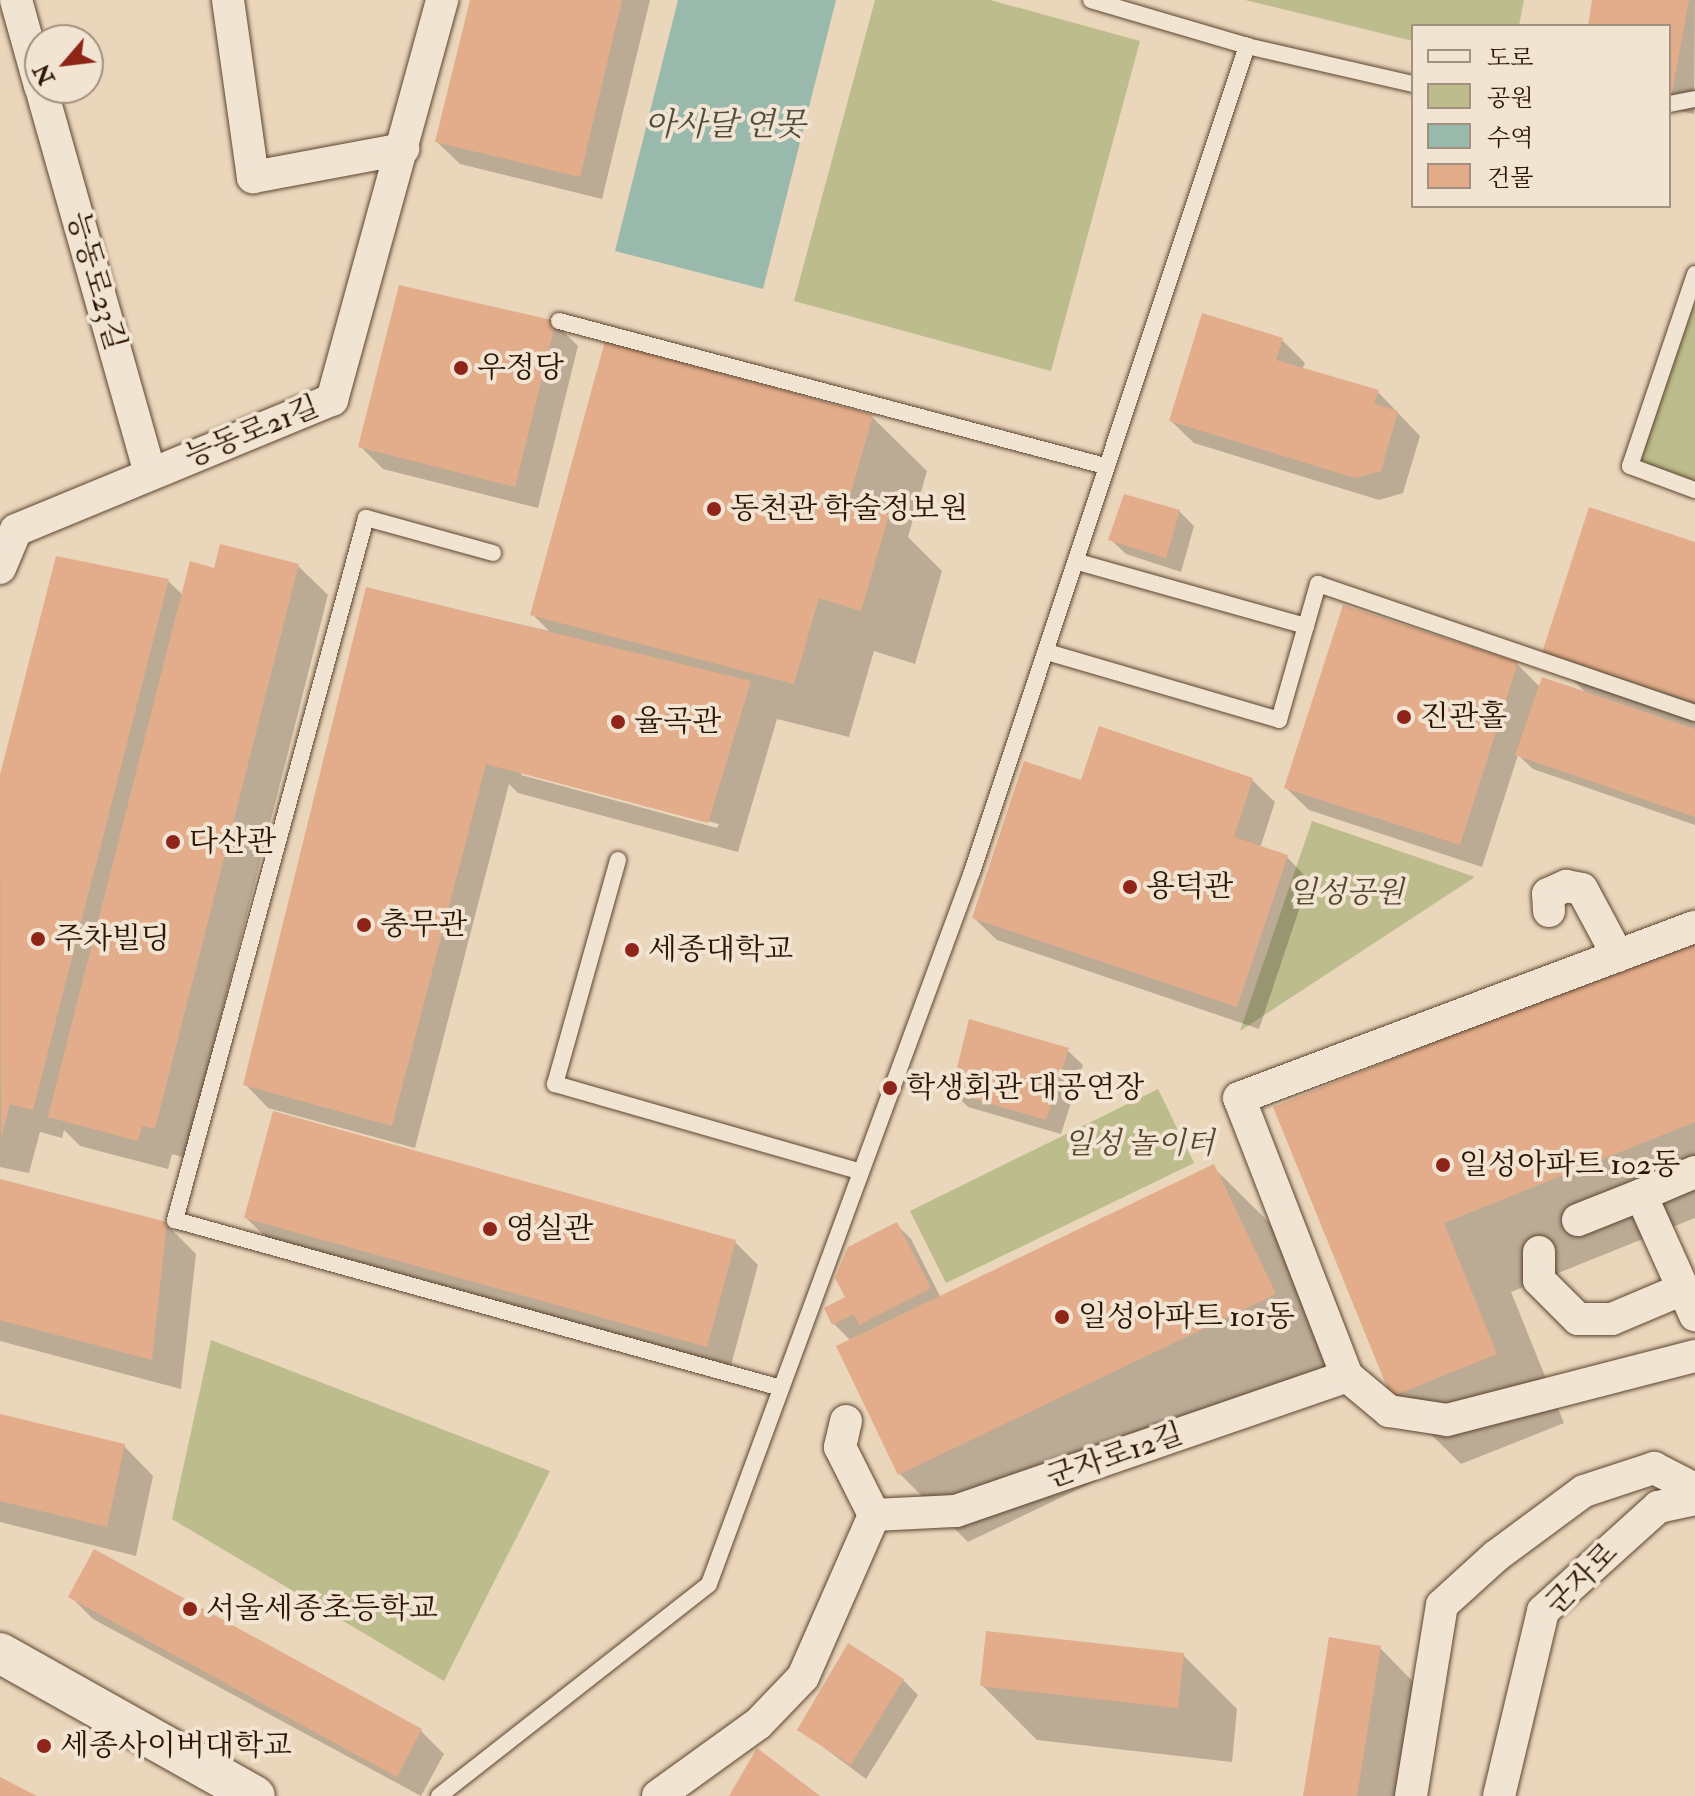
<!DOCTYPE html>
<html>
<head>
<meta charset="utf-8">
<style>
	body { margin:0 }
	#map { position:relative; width:1695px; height:1796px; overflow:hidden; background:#ead6bb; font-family:"IM FELL Double Pica","Noto Serif KR",serif }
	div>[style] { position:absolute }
	.green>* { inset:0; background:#bdbc8c }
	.water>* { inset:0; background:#98b9ac }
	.shadow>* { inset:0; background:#0003 }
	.building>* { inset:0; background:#e3ad8b }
	.roads { filter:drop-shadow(0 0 2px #5c452f) drop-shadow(0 0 2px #5c452f) }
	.service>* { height:16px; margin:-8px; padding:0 8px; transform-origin:8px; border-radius:8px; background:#f1e4d3 }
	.minor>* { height:32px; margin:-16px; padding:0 16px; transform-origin:16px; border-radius:16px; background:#f1e4d3 }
	.tertiary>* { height:40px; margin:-20px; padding:0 20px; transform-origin:20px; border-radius:20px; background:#f1e4d3 }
	.dots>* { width:22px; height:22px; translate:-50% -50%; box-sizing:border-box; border:4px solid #f1e4d3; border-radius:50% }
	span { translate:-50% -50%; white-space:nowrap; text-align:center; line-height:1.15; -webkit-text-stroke:8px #f1e4d3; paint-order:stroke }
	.street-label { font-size:30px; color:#2d1500 }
	.poi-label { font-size:30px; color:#2d1500 }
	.left { translate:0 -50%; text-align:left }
	.park-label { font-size:30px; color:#58472a; font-style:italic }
	.water-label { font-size:32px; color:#524e3c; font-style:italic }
	.legend { position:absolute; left:1411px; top:24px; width:260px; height:184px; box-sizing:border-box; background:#f1e4d3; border:2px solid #a3917f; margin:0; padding:10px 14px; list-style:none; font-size:24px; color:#2d1500 }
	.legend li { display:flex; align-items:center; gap:16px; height:40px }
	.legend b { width:40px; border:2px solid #a3917f }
	.north { position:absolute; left:24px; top:24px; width:80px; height:80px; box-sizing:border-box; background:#f1e4d3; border:2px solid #a3917f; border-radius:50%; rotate:242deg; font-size:22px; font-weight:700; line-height:32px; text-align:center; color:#2d1500 }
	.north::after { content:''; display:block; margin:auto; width:28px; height:36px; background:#8f2418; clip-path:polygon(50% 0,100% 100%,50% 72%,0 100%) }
</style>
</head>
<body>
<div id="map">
	<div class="green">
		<i style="clip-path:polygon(875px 0,990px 0,1140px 41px,1051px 371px,794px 301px)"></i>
		<i style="clip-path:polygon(1245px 0,1524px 0,1519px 26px,1413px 26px,1413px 41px)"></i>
		<i style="clip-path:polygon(1695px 303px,1695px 483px,1638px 463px)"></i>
		<i style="clip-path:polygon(1312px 821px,1475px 877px,1240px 1031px)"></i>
		<i style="clip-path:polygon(1158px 1089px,1194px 1163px,946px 1283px,910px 1211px)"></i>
		<i style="clip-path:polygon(211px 1340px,550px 1471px,444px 1681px,172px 1519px)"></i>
	</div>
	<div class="water">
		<i style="clip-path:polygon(678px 0,836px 0,763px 289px,615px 251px)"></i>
	</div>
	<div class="shadow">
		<i style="clip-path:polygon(472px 0,650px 0,602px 199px,460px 164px,437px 142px)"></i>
		<i style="clip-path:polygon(1594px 0,1695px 0,1694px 114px,1669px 109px,1669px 26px,1590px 26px)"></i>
		<i style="clip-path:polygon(555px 323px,578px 346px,538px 508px,383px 469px,360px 446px)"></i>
		<i style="clip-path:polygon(1282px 340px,1305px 363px,1302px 370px,1378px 392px,1420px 436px,1403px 493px,1379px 500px,1194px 443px,1171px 421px)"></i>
		<i style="clip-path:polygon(evenodd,872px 417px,927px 471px,908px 537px,942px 571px,915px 664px,874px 651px,849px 737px,777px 719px,738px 852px,518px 793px,509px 784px,415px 1148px,268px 1108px,246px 1085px,367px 589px,549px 631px,532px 614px,872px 417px,521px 771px,719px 824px,717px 828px,521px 775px,521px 771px)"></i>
		<i style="clip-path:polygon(1179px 511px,1194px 526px,1181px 572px,1126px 554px,1110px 539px)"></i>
		<i style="clip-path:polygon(1695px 544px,1695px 825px,1533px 769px,1518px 755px,1482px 867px,1309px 810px,1286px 788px,1517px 664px,1540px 687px,1587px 694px,1545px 652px)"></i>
		<i style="clip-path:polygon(58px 558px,168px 581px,184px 596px,215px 570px,298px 566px,328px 595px,185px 1158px,172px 1154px,168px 1169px,80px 1146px,64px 1130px,62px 1138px,40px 1132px,29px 1173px,0 1167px,0 783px)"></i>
		<i style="clip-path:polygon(1252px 780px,1275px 802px,1260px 848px,1287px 857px,1309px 880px,1259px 1029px,997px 940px,974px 918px,1083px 783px)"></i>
		<i style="clip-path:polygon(1695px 939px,1695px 1218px,1511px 1292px,1564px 1423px,1461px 1464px,1392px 1396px,1276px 1108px)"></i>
		<i style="clip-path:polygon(1067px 1050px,1083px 1065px,1061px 1134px,968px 1107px,953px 1092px)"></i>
		<i style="clip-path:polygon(1213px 1167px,1282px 1235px,1343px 1363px,968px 1542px,900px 1474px,851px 1341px,834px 1324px,847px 1298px,896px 1224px,911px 1239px,941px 1298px)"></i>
		<i style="clip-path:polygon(0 1181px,166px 1224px,196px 1254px,181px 1389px,0 1341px)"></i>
		<i style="clip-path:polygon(246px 1218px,735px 1242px,758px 1265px,730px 1369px,269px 1240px)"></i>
		<i style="clip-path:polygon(0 1416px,124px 1446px,153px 1476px,136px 1556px,0 1522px)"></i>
		<i style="clip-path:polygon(95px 1552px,421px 1731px,444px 1754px,421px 1796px,93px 1619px,70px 1596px)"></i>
		<i style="clip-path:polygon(1380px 1648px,1434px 1703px,1420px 1796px,1305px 1796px)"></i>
		<i style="clip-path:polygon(1183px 1655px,1237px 1709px,1232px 1762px,1037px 1740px,982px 1685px)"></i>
		<i style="clip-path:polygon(903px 1680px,918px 1695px,866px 1779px,799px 1729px)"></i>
	</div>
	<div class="building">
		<i style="clip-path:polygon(470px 0,622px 0,580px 177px,435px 142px)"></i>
		<i style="clip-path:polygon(1592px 0,1689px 0,1671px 98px,1669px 26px,1588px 26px)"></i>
		<i style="clip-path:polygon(399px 285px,556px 321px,515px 487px,358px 447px)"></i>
		<i style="clip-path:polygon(1202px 313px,1283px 338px,1276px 360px,1379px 390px,1374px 404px,1398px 411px,1381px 471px,1355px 478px,1169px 421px)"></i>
		<i style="clip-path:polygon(605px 341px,873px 415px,848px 503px,889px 515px,861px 611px,819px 598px,794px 684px,530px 615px)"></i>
		<i style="clip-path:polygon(1124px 494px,1180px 510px,1166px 558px,1108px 540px)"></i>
		<i style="clip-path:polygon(1589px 507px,1695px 542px,1695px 702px,1542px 653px)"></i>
		<i style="clip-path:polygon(220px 544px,299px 564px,155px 1129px,142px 1126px,138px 1141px,48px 1117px,190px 561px,214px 568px)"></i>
		<i style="clip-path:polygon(56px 556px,169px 579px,33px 1110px,10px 1104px,1px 1137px,0 775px)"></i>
		<i style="clip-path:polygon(366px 587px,751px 681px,708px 823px,486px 764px,392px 1126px,243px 1085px)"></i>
		<i style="clip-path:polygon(1343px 605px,1518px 662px,1460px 845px,1284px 788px)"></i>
		<i style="clip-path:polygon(1542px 677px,1695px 729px,1695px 817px,1515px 755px)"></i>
		<i style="clip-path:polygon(1099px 726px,1253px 778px,1234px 837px,1288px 855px,1237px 1007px,972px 918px,1024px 761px,1081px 780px)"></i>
		<i style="clip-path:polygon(1695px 937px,1695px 1122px,1444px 1223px,1497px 1354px,1391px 1397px,1273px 1107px)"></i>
		<i style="clip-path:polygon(969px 1019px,1069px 1048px,1046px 1120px,951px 1092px)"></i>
		<i style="clip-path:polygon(273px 1111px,736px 1240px,707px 1347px,244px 1218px)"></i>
		<i style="clip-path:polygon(1214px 1164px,1276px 1294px,898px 1475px,836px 1346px)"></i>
		<i style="clip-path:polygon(0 1179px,167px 1222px,152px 1360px,0 1320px)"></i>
		<i style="clip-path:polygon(897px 1222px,931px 1288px,859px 1325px,854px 1314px,832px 1325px,824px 1308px,845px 1297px,835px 1278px,848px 1247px)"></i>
		<i style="clip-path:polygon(0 1414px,125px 1444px,107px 1527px,0 1501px)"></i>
		<i style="clip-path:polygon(94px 1549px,422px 1729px,397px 1777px,68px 1597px)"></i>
		<i style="clip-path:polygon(986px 1631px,1184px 1653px,1178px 1708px,980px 1686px)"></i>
		<i style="clip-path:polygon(1329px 1637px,1381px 1646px,1357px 1796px,1303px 1796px)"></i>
		<i style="clip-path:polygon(848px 1643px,904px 1679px,851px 1765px,797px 1730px)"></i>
		<i style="clip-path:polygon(757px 1748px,820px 1796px,729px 1796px)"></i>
		<i style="clip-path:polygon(0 1777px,37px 1796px,0 1796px)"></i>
	</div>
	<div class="roads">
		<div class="service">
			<i style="left:1091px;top:0;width:163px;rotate:16.4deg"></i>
			<i style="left:1669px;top:104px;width:26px;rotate:-11deg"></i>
			<i style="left:1695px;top:274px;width:203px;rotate:108.7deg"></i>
			<i style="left:1630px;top:466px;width:69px;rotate:20.3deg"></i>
			<i style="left:559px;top:321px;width:565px;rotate:14.87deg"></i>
			<i style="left:493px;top:553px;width:132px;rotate:-164.6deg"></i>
			<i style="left:366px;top:518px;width:728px;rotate:105.22deg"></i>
			<i style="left:175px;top:1220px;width:629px;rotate:15.49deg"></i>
			<i style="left:1078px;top:562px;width:237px;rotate:15.7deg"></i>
			<i style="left:1306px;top:626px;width:44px;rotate:-74.1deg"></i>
			<i style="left:1318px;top:584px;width:398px;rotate:18.9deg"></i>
			<i style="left:1047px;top:652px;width:242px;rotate:16.3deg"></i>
			<i style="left:1279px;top:720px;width:98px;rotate:-74deg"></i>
			<i style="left:618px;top:860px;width:233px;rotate:105.7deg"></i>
			<i style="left:555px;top:1084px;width:318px;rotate:16deg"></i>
			<i style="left:439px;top:1796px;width:343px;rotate:-38.1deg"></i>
			<i style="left:709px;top:1584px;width:759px;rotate:-69.73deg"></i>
			<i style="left:972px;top:872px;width:871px;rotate:-71.59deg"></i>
			<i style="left:1247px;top:46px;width:170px;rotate:12.9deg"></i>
		</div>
		<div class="minor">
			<i style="left:16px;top:0;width:89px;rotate:74.4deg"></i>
			<i style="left:228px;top:0;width:179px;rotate:82deg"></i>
			<i style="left:253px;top:177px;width:153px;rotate:-10.6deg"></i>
			<i style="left:41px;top:88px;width:400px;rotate:74.2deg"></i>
			<i style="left:0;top:568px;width:41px;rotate:-67.2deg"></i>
			<i style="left:16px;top:530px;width:342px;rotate:-22.4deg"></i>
			<i style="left:332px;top:400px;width:415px;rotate:-74.6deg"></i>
			<i style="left:1549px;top:911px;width:17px;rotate:-93deg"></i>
			<i style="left:1548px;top:894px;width:20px;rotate:-24deg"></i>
			<i style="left:1566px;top:886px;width:16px;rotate:11deg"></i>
			<i style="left:1582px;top:889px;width:76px;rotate:61.8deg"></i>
			<i style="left:1695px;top:1172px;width:59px;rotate:156.9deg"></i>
			<i style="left:1641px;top:1195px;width:132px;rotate:65.8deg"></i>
			<i style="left:1578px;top:1220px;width:68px;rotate:-21.6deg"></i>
			<i style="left:1539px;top:1252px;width:28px;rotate:90deg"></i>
			<i style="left:1539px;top:1280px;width:55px;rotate:45deg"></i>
			<i style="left:1578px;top:1319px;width:34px"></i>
			<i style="left:1612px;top:1319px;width:77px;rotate:-22.9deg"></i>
			<i style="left:1347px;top:1376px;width:298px;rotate:-111.2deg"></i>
			<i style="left:1239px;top:1098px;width:487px;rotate:-20.6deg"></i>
			<i style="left:846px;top:1421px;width:27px;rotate:103deg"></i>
			<i style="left:840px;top:1447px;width:76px;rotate:63.4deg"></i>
			<i style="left:658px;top:1796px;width:123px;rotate:-35.8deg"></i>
			<i style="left:758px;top:1724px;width:65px;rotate:-46.2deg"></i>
			<i style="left:803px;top:1677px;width:177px;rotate:-66.3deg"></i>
			<i style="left:874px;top:1515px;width:82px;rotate:-2.8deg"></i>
			<i style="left:956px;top:1511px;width:414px;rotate:-19deg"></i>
			<i style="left:1347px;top:1376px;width:55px;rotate:39.8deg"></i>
			<i style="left:1389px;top:1411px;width:59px;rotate:8.8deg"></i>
			<i style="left:1447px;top:1420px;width:256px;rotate:-14.5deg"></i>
			<i style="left:1411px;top:1796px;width:193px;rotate:-80.8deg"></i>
			<i style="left:1442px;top:1605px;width:73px;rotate:-42.2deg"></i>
			<i style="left:1496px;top:1556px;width:109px;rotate:-36.5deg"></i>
			<i style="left:1584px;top:1491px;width:74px;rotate:-18.2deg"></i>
			<i style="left:1654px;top:1468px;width:46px;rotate:27.1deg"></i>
			<i style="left:1499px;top:1796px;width:190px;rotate:-76.6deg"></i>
			<i style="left:1543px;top:1611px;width:155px;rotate:-42.1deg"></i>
			<i style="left:1658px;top:1507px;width:38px;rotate:-12deg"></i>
		</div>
		<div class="tertiary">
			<i style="left:0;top:1653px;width:292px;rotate:29.3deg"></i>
		</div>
	</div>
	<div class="dots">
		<i style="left:461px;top:368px;background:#8f2418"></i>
		<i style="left:714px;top:509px;background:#8f2418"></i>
		<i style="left:1404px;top:717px;background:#8f2418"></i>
		<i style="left:618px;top:722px;background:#8f2418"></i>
		<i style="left:173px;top:842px;background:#8f2418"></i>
		<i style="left:1130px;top:887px;background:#8f2418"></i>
		<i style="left:364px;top:925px;background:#8f2418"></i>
		<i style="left:38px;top:939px;background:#8f2418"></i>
		<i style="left:632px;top:950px;background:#8f2418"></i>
		<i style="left:890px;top:1088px;background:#8f2418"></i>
		<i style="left:1443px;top:1165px;background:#8f2418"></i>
		<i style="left:490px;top:1229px;background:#8f2418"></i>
		<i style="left:1062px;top:1317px;background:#8f2418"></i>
		<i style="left:190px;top:1609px;background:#8f2418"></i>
		<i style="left:44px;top:1746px;background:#8f2418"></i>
	</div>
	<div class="street-label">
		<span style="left:96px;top:281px;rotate:74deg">능동로23길</span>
		<span style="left:252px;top:432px;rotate:-22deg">능동로21길</span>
		<span style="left:1115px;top:1456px;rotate:-19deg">군자로12길</span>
		<span style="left:1582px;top:1579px;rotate:-45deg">군자로</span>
	</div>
	<div class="poi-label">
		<span class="left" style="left:477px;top:368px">우정당</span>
		<span class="left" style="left:730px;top:509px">동천관 학술정보원</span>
		<span class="left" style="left:1420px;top:717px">진관홀</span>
		<span class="left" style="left:634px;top:722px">율곡관</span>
		<span class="left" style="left:189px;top:842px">다산관</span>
		<span class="left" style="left:1146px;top:887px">용덕관</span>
		<span class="left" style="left:380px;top:925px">충무관</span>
		<span class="left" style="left:54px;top:939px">주차빌딩</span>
		<span class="left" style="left:648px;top:950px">세종대학교</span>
		<span class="left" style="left:906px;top:1088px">학생회관 대공연장</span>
		<span class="left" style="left:1459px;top:1165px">일성아파트 102동</span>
		<span class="left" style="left:506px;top:1229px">영실관</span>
		<span class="left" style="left:1078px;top:1317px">일성아파트 101동</span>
		<span class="left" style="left:206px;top:1609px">서울세종초등학교</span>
		<span class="left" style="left:60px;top:1746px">세종사이버대학교</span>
	</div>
	<div class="park-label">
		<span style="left:1346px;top:893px">일성공원</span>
		<span style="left:1139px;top:1144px">일성 놀이터</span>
	</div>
	<div class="water-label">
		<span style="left:725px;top:125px">아사달 연못</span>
	</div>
	<ul class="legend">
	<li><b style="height:10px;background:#f1e4d3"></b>도로</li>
	<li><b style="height:22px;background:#bdbc8c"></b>공원</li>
	<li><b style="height:22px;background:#98b9ac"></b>수역</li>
	<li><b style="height:22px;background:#e3ad8b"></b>건물</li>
	</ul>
	<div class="north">N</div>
</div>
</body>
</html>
